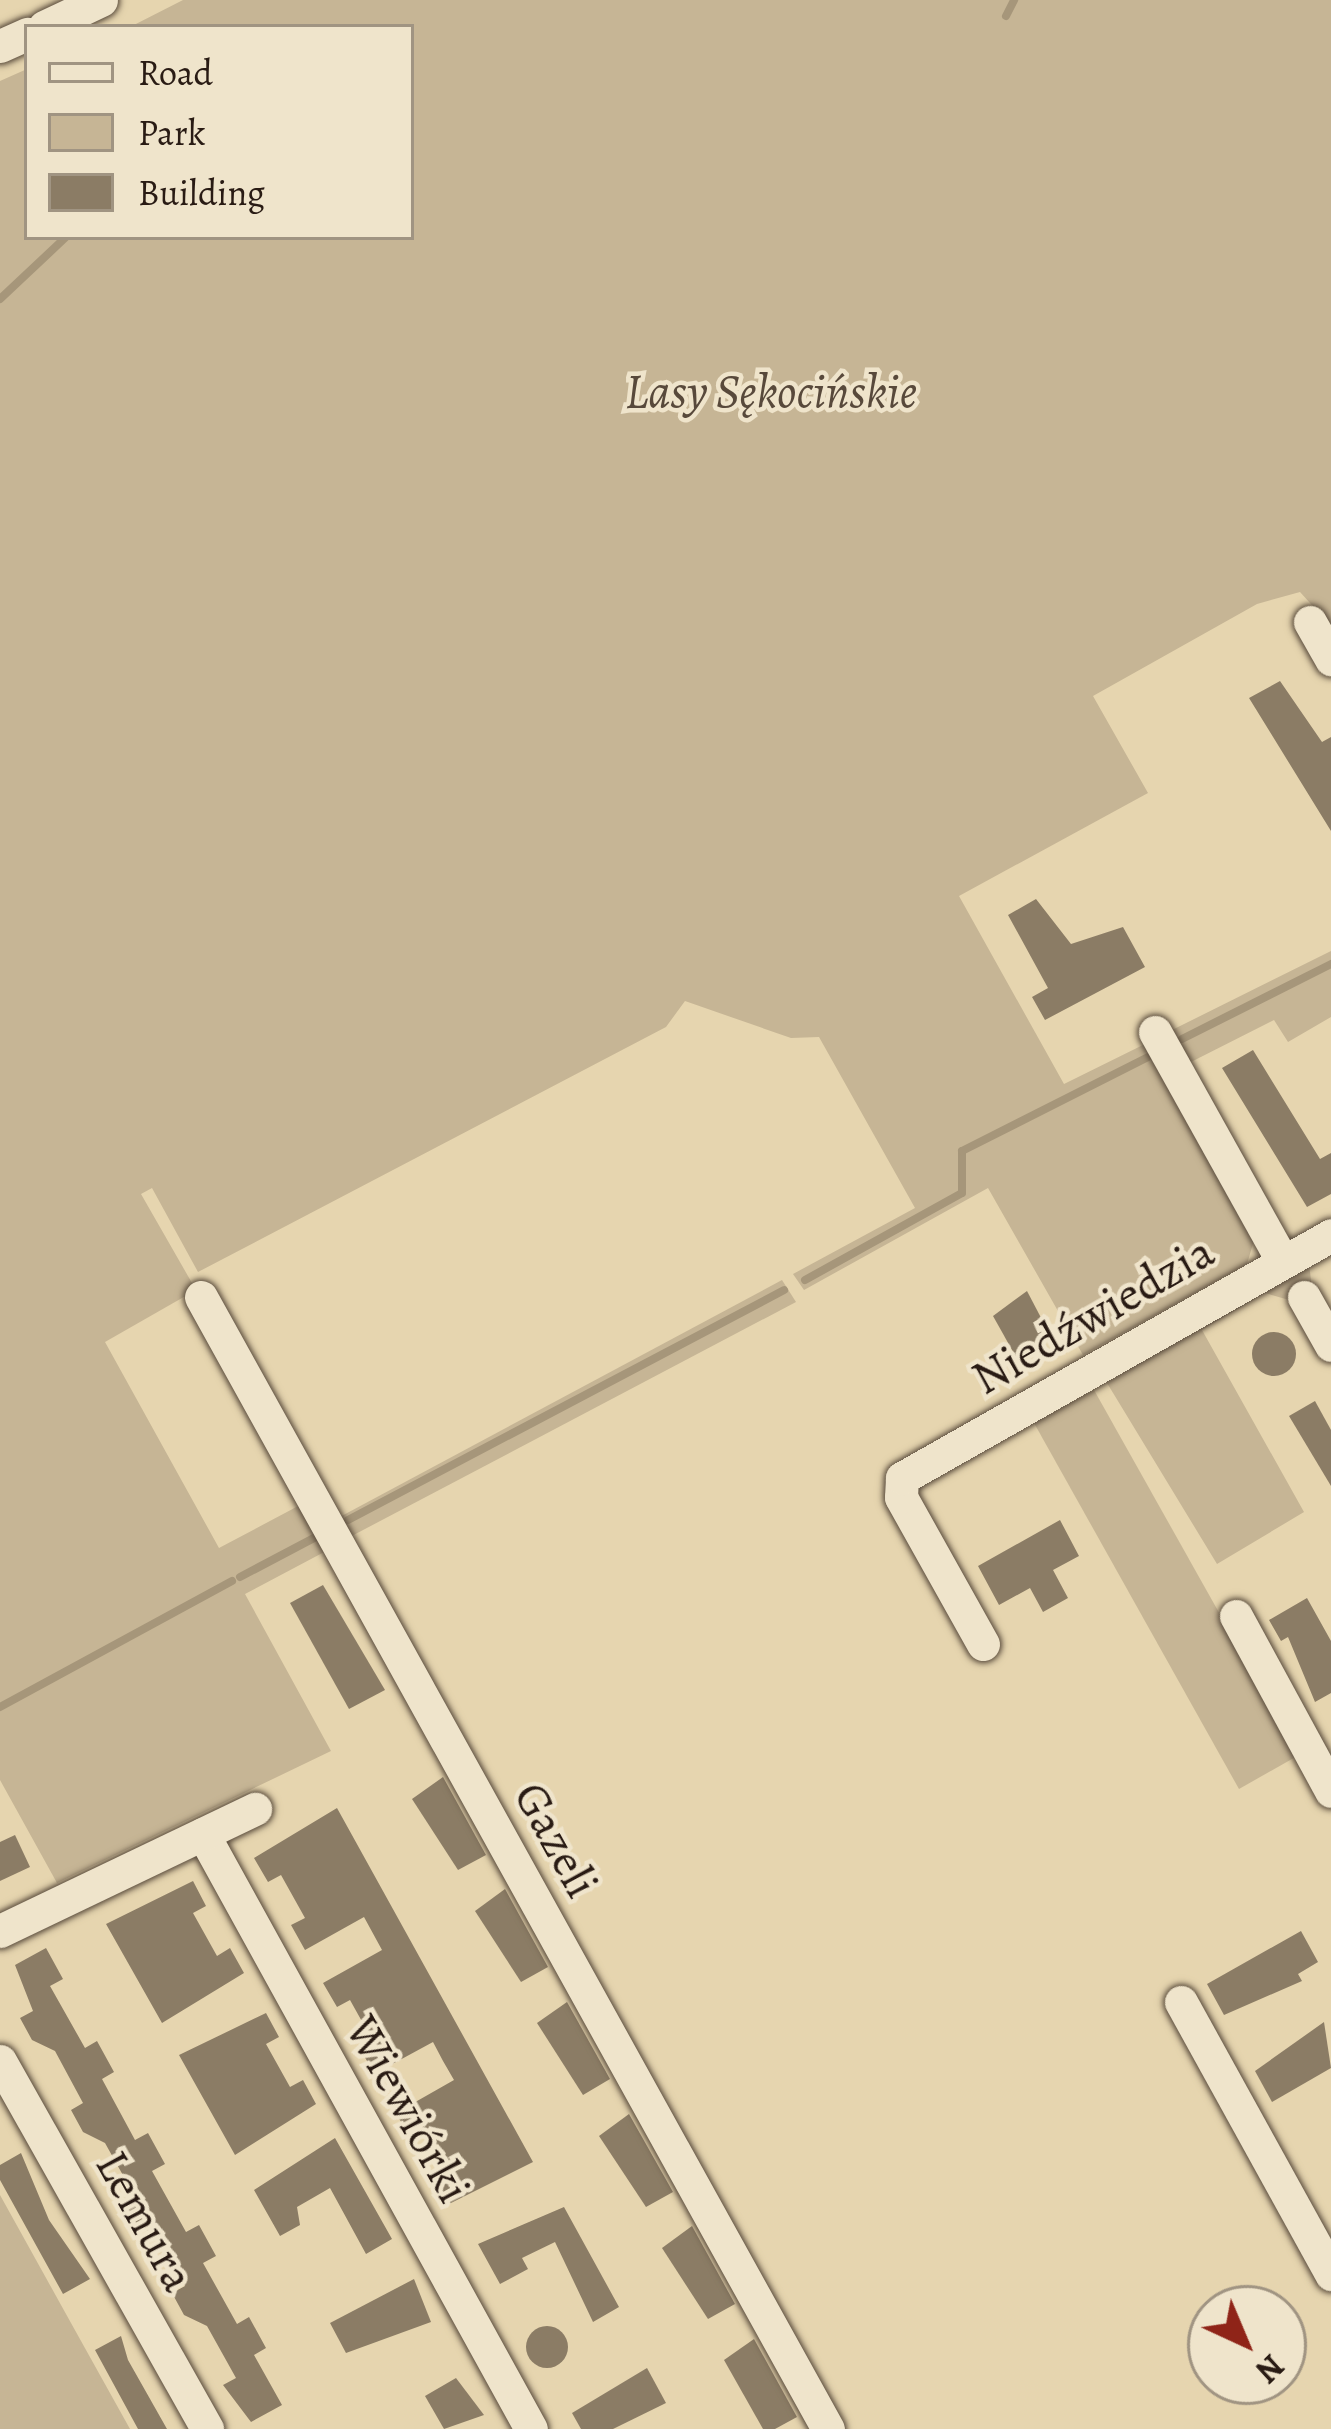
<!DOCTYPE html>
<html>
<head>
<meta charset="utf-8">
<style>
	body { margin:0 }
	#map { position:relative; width:1331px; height:2429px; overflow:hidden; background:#e6d5af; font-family:Alegreya,serif }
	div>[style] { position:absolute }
	.green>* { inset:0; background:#c6b595 }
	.stream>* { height:8px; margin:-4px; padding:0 4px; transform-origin:4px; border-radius:4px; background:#a6967a }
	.building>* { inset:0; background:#8b7c65 }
	.round { border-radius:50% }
	.roads { filter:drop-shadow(0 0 3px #584a3b) drop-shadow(0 0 3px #584a3b) }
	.minor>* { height:33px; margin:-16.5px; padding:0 16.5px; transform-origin:16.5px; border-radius:16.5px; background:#efe4cb }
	span { translate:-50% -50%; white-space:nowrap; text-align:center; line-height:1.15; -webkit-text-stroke:9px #efe4cb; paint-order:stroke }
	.park-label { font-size:48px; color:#58493b; font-style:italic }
	.street-label { font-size:48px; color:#291b14 }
	.legend { position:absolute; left:24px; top:24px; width:390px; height:216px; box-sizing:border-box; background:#efe4cb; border:3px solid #a09482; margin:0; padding:15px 21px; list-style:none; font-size:36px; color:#291b14 }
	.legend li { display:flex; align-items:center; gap:24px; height:60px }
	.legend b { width:60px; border:3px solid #a09482 }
	.north { position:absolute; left:1187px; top:2285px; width:120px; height:120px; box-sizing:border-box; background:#efe4cb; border:3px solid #a09482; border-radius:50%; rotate:136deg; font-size:33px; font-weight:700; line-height:48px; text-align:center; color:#291b14 }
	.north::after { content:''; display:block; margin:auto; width:42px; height:54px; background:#8f2418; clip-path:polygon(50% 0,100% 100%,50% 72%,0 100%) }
</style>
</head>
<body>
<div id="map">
	<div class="green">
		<i style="clip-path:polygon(183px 0,1331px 0,1331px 626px,1300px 592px,1257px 604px,1093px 696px,1148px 793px,959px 896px,1064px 1084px,1151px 1041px,1255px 1237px,1247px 1264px,1083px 1355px,988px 1188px,804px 1290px,793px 1274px,915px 1208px,819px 1037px,791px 1038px,685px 1001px,666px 1027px,198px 1272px,152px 1188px,141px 1194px,196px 1290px,105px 1342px,219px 1548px,302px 1504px,328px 1550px,245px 1594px,331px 1751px,57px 1883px,0 1780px,0 81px,27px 69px,27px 237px,411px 237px,411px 27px,130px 27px)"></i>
		<i style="clip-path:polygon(1331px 951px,1331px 1017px,1288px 1042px,1274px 1020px,1187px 1064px,1168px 1032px)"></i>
		<i style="clip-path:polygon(1308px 1256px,1312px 1288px,1289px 1300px,1265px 1293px,1202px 1330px,1304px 1512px,1217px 1564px,1107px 1383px)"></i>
		<i style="clip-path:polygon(782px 1280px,796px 1302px,346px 1539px,336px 1519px)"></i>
		<i style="clip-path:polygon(1094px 1390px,1299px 1755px,1239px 1789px,1034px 1423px)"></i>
		<i style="clip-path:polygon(0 2195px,71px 2323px,130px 2429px,0 2429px)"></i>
	</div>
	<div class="stream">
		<i style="left:1006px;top:16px;width:18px;rotate:-63deg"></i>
		<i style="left:0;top:299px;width:91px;rotate:-43.2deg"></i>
		<i style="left:1182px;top:1039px;width:167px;rotate:-26.7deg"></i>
		<i style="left:805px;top:1280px;width:179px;rotate:-29deg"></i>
		<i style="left:962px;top:1193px;width:42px;rotate:-90deg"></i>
		<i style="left:962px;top:1151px;width:208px;rotate:-26.8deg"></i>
		<i style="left:348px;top:1520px;width:493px;rotate:-27.8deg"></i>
		<i style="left:240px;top:1577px;width:86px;rotate:-27.8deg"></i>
		<i style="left:0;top:1707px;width:264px;rotate:-28.5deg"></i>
	</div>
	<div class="building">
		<i style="clip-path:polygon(1280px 681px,1322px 742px,1331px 737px,1331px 831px,1249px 698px)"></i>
		<i style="clip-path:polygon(1036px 899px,1071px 944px,1123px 927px,1145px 967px,1045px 1020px,1032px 997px,1048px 988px,1008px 915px)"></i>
		<i style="clip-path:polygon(1253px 1050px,1320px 1159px,1331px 1153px,1331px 1194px,1307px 1207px,1222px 1068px)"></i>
		<i style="clip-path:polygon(1027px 1291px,1049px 1333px,1016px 1357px,993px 1316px)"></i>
		<i class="round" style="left:1252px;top:1332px;width:44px;height:44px"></i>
		<i style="clip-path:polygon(1315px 1401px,1331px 1430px,1331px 1486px,1289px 1416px)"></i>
		<i style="clip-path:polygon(1060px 1520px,1079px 1556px,1053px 1570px,1068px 1598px,1043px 1612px,1030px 1588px,999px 1605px,978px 1566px)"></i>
		<i style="clip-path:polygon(323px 1585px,385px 1690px,349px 1709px,290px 1603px)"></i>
		<i style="clip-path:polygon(1307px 1598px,1331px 1641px,1331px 1693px,1315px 1702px,1288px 1637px,1281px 1641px,1269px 1620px)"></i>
		<i style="clip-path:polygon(443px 1777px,486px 1855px,458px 1870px,412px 1799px)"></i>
		<i style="clip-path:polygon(337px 1808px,533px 2162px,447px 2205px,433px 2180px,446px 2173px,423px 2130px,410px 2138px,396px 2113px,454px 2080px,443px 2061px,433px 2042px,374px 2074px,361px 2050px,374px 2043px,350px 2000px,337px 2007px,323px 1983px,382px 1950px,364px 1917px,305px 1950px,291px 1925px,305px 1918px,281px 1875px,268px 1882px,254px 1858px)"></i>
		<i style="clip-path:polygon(15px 1835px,30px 1867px,0 1881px,0 1842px)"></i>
		<i style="clip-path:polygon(193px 1881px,206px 1906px,193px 1913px,217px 1956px,230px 1948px,244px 1973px,162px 2023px,106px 1924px)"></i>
		<i style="clip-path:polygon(505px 1889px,548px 1967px,521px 1982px,475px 1911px)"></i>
		<i style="clip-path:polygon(1301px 1931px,1318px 1962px,1298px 1974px,1302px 1981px,1224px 2015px,1207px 1984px)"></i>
		<i style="clip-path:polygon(46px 1948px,63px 1979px,50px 1986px,85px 2048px,97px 2041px,114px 2072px,102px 2079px,135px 2140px,148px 2133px,165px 2164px,152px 2171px,186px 2232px,199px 2225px,216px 2256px,203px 2263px,237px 2324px,249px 2317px,266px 2348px,254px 2355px,282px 2405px,251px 2422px,223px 2385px,236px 2378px,207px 2326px,184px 2315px,172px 2293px,185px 2286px,156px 2235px,134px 2224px,122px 2202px,134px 2195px,105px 2143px,83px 2132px,71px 2110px,83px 2103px,55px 2051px,32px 2040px,20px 2018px,33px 2011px,15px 1965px)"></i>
		<i style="clip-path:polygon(567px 2002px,610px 2079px,583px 2095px,537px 2023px)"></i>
		<i style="clip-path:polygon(266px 2013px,279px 2037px,266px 2044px,290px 2087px,303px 2080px,316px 2104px,235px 2155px,179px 2055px)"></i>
		<i style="clip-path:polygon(1324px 2022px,1331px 2068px,1272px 2102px,1255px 2071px)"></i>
		<i style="clip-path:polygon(629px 2114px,673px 2192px,646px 2207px,599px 2136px)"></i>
		<i style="clip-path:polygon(335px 2138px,392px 2239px,366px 2254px,330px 2188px,297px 2207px,300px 2225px,280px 2236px,254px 2190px)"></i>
		<i style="clip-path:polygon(21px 2153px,49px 2220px,90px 2279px,63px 2294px,0 2180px,0 2165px)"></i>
		<i style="clip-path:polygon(564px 2207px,619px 2307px,593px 2322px,555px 2242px,522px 2258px,528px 2269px,500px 2284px,478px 2244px)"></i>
		<i style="clip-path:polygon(692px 2226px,735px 2304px,708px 2319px,662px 2248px)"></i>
		<i style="clip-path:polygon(414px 2279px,431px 2322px,346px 2353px,330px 2323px)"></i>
		<i class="round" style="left:526px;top:2326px;width:42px;height:42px"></i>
		<i style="clip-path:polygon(121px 2336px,128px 2360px,167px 2429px,138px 2429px,95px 2350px)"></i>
		<i style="clip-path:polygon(754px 2339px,797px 2417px,775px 2429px,763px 2429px,724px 2360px)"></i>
		<i style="clip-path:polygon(647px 2368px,666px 2403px,613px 2429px,581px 2429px,572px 2413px)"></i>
		<i style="clip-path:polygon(456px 2378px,484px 2415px,444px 2429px,425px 2396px)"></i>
	</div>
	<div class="roads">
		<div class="minor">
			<i style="left:44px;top:27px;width:63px;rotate:-25.3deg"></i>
			<i style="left:0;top:46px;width:30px;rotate:-24deg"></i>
			<i style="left:1310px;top:622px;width:43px;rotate:60.4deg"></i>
			<i style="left:1155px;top:1032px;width:263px;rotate:60.9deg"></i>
			<i style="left:201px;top:1297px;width:1294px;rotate:61.02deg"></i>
			<i style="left:1304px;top:1297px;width:55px;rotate:60.6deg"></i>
			<i style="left:1236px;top:1616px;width:199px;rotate:61.5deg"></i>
			<i style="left:983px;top:1644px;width:168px;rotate:-119.2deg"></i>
			<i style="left:901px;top:1497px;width:19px;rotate:-87deg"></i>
			<i style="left:902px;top:1478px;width:493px;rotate:-29.5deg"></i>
			<i style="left:203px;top:1834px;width:679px;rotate:61.13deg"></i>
			<i style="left:0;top:1931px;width:283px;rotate:-25.6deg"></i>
			<i style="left:1181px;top:2002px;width:311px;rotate:61.1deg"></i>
			<i style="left:0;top:2061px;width:422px;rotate:60.6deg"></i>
		</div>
	</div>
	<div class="park-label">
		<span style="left:771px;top:392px">Lasy Sękocińskie</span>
	</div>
	<div class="street-label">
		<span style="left:1093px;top:1315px;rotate:-30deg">Niedźwiedzia</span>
		<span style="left:556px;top:1840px;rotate:61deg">Gazeli</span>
		<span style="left:408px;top:2109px;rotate:61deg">Wiewiórki</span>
		<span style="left:145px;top:2221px;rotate:61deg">Lemura</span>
	</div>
	<ul class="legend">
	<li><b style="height:15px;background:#efe4cb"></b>Road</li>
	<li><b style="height:33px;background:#c6b595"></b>Park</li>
	<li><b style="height:33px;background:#8b7c65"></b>Building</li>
	</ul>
	<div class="north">N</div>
</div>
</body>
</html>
